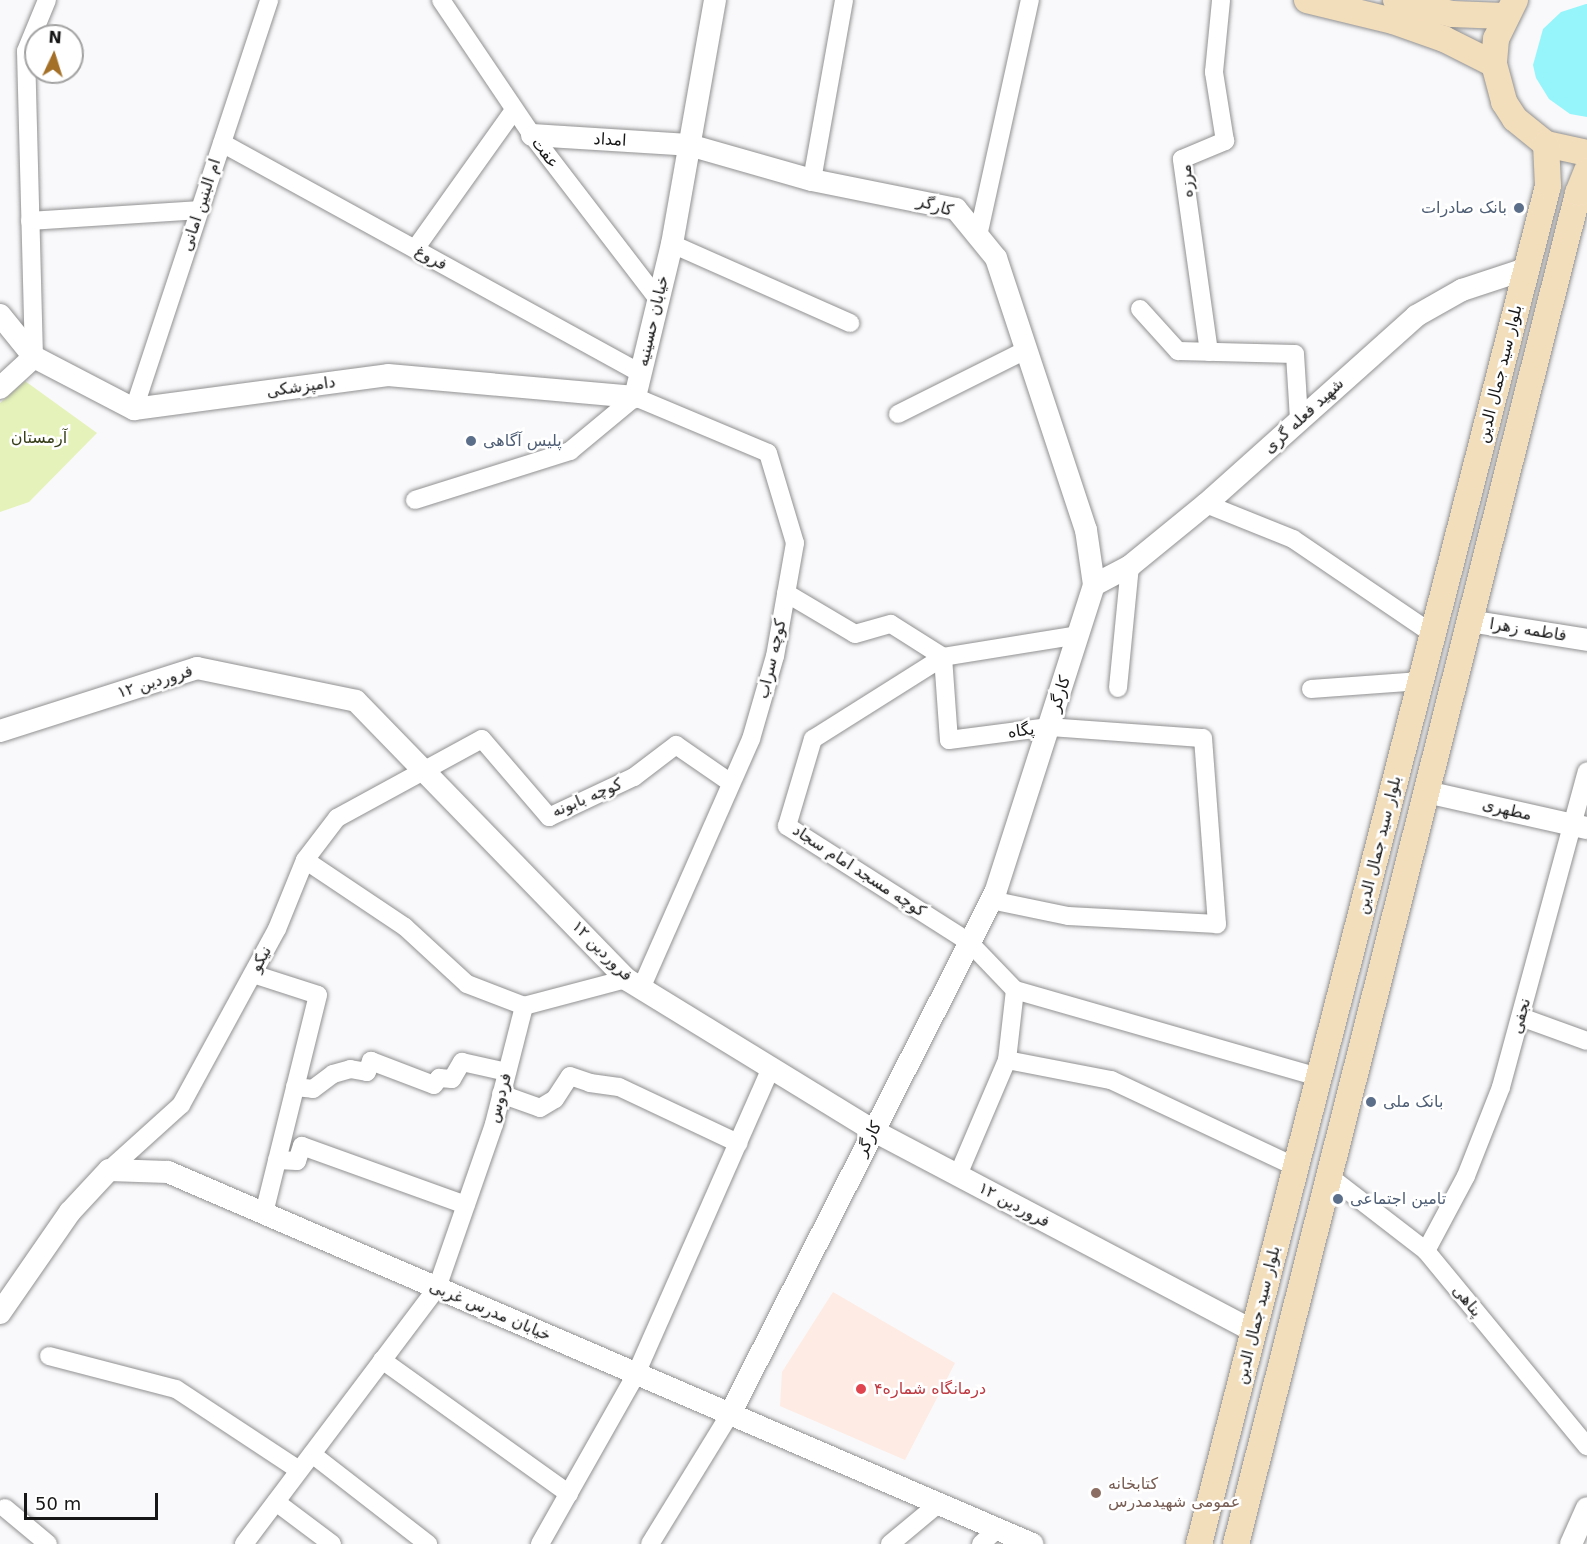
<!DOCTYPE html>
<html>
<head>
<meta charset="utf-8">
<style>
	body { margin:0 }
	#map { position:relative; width:1587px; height:1544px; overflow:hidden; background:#f9f9fb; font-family:"DejaVu Sans",Vazirmatn,sans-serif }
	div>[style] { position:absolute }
	.medical>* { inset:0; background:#feebe3 }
	.green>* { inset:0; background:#e5f2b9 }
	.water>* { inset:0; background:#96f5fa }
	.roads { filter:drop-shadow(0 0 2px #919192) drop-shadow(0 0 2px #919192) }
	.minor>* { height:18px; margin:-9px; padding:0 9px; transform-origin:9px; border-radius:9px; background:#fff }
	.tertiary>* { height:22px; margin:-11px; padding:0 11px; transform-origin:11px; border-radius:11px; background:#fff }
	.secondary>* { height:26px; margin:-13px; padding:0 13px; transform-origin:13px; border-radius:13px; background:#f3debc }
	.dots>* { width:16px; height:16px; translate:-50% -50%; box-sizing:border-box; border:3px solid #fff; border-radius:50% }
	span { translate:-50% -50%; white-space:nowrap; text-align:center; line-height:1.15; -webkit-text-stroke:5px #fff; paint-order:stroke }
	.street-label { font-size:16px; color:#171717 }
	.service-label { font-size:16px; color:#4e5e75 }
	.right { translate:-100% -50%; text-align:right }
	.left { translate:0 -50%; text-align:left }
	.park-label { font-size:16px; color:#363e19 }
	.health-label { font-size:16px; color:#be3a42 }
	.education-label { font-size:16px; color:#785e54 }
	.north { position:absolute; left:24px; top:24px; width:60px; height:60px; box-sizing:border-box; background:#fff; border:2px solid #a2a2a2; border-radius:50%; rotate:4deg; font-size:16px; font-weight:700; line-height:24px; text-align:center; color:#171717 }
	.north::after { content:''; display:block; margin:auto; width:21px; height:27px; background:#a47028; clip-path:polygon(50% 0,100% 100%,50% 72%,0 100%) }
	.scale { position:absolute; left:24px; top:1493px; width:134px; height:27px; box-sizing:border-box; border:3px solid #171717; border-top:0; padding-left:8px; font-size:18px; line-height:21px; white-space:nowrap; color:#171717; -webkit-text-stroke:4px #fff; paint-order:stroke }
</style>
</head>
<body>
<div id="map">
	<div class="medical">
		<i style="clip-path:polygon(833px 1292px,955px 1363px,905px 1460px,780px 1406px,782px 1372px)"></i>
	</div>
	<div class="green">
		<i style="clip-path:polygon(25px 381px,97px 433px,29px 502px,0 512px,0 403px)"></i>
	</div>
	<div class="water">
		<i style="clip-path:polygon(1586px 4px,1587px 4px,1587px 117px,1570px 114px,1549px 99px,1536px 78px,1533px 65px,1543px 29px,1561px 12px)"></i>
	</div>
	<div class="roads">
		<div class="minor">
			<i style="left:441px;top:0;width:163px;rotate:56deg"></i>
			<i style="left:532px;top:135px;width:207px;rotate:52.5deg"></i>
			<i style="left:222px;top:143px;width:478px;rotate:28.8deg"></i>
			<i style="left:812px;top:180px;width:183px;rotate:-79.9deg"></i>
			<i style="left:30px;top:221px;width:170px;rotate:-3.7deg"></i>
			<i style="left:978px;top:236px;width:242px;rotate:-77.6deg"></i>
			<i style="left:672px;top:244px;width:195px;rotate:23.9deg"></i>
			<i style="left:415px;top:249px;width:171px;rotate:-54.5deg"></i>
			<i style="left:1140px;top:309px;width:57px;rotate:47.9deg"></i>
			<i style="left:1178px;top:351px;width:117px;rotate:1.5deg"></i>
			<i style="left:1295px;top:354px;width:66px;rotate:86.5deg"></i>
			<i style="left:1209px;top:352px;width:195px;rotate:-98deg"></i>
			<i style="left:1182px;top:159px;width:47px;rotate:-22.7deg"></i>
			<i style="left:1225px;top:141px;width:70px;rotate:-99.1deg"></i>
			<i style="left:1214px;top:72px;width:72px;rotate:-84.4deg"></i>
			<i style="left:34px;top:357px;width:306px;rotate:-91.5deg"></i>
			<i style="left:26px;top:51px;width:55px;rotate:-67.6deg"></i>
			<i style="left:134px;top:409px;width:431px;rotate:-71.7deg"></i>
			<i style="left:898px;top:414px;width:143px;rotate:-26.6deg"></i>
			<i style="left:415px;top:500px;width:163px;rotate:-17.5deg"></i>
			<i style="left:570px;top:451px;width:85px;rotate:-39.7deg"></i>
			<i style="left:635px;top:397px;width:144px;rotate:22.8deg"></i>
			<i style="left:768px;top:453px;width:94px;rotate:73.3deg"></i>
			<i style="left:795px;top:543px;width:115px;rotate:100deg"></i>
			<i style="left:775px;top:656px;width:86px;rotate:106.1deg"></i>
			<i style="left:751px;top:739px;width:272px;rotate:113.8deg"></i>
			<i style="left:1206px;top:504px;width:94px;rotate:21.9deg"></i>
			<i style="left:1293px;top:539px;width:169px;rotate:34.2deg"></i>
			<i style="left:786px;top:593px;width:80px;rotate:30.7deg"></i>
			<i style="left:855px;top:634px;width:37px;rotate:-16deg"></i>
			<i style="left:891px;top:624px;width:62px;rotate:32.4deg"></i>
			<i style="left:943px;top:657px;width:83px;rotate:85.9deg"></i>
			<i style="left:949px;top:740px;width:101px;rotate:-7.4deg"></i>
			<i style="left:1049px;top:727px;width:154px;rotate:4.1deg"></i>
			<i style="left:1203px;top:738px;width:187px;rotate:85.7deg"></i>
			<i style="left:1217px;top:924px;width:149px;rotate:-176.9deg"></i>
			<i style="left:1068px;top:916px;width:79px;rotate:-168.3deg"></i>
			<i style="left:1118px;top:688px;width:123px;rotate:-84.4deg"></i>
			<i style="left:1311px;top:689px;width:110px;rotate:-4.2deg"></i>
			<i style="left:305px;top:860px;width:120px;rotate:33.8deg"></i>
			<i style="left:405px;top:927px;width:84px;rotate:42.6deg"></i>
			<i style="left:467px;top:984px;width:61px;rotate:21.1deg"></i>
			<i style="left:253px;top:974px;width:68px;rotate:17.9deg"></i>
			<i style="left:318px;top:995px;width:225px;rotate:103.9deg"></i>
			<i style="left:1015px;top:990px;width:316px;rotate:16deg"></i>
			<i style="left:1521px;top:1017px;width:70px;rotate:20deg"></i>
			<i style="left:1007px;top:1060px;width:106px;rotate:10.9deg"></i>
			<i style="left:1111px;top:1080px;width:204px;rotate:25.2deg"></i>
			<i style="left:295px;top:1087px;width:18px;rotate:6deg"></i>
			<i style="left:313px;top:1089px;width:25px;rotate:-37deg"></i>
			<i style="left:333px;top:1074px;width:18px;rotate:-16deg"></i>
			<i style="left:350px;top:1069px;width:17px;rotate:10deg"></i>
			<i style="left:367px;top:1072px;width:12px;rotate:-70deg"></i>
			<i style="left:371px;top:1061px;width:67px;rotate:20.9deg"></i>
			<i style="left:434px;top:1085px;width:9px;rotate:-54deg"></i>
			<i style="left:439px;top:1078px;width:13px;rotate:4deg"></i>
			<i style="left:452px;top:1079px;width:20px;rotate:-60deg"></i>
			<i style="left:462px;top:1062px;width:46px;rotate:12.5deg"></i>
			<i style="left:501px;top:1094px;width:41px;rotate:19.7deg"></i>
			<i style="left:540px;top:1108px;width:17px;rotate:-31deg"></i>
			<i style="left:555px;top:1099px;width:27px;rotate:-57deg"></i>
			<i style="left:570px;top:1076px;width:21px;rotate:19deg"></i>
			<i style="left:590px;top:1083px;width:29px;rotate:8deg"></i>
			<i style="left:619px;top:1087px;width:132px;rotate:25.2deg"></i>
			<i style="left:277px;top:1160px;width:20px;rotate:3deg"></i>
			<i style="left:297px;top:1161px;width:16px;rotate:-72deg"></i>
			<i style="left:302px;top:1146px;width:174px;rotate:19.8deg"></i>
			<i style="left:109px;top:1170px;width:97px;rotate:-42.1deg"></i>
			<i style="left:181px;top:1105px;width:200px;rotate:-61.4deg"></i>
			<i style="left:277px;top:929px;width:74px;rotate:-67.9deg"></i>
			<i style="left:305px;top:860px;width:53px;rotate:-52.7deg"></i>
			<i style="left:337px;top:818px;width:165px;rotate:-28.6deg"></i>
			<i style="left:482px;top:739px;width:103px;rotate:49.3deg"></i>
			<i style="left:549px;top:817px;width:94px;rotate:-25.2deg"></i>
			<i style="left:634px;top:777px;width:53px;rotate:-37.3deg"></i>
			<i style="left:676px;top:745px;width:67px;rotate:34.6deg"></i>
			<i style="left:958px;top:1175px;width:125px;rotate:-66.9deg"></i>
			<i style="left:1007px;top:1060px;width:70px;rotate:-83.5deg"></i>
			<i style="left:1015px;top:990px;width:66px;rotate:-133.8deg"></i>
			<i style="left:969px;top:942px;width:216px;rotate:-147.5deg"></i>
			<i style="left:787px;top:826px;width:91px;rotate:-73.4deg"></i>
			<i style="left:813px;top:739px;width:154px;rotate:-32.2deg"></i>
			<i style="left:943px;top:657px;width:138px;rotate:-9.2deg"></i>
			<i style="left:1329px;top:1176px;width:123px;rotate:37.7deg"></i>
			<i style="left:1426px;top:1251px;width:253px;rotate:50.5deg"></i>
			<i style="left:1426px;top:1251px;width:85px;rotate:-61.9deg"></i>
			<i style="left:1466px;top:1176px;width:96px;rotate:-68.5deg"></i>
			<i style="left:1501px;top:1087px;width:327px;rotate:-74.8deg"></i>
			<i style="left:49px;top:1356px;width:131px;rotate:14.6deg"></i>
			<i style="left:176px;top:1389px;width:147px;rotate:33.4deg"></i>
			<i style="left:382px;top:1360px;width:230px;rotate:35.6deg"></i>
			<i style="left:312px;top:1454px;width:147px;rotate:37.8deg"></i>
			<i style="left:276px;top:1502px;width:70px;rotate:36.9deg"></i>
			<i style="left:5px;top:1508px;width:56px;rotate:39.9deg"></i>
			<i style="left:244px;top:1544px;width:321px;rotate:-53deg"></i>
			<i style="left:437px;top:1288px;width:174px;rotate:-70.8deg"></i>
			<i style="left:494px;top:1124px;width:122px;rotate:-75.7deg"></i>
			<i style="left:524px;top:1006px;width:106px;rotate:-14.8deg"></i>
			<i style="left:540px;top:1544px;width:195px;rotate:-60.5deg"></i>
			<i style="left:636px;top:1374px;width:334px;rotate:-66.2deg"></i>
			<i style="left:650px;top:1544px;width:153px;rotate:-58.4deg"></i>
			<i style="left:890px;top:1544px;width:62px;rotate:-39.8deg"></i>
			<i style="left:981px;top:1544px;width:22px;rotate:-43deg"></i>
		</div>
		<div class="tertiary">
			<i style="left:532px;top:135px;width:157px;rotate:3.6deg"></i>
			<i style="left:689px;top:145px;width:128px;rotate:15.9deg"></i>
			<i style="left:812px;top:180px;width:147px;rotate:11.4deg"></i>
			<i style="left:956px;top:209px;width:63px;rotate:50.8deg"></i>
			<i style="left:996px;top:258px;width:287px;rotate:71.7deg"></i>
			<i style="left:1086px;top:530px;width:56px;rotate:81.7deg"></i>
			<i style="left:1094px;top:585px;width:324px;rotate:107.8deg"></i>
			<i style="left:995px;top:893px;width:585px;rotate:116.96deg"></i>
			<i style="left:0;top:315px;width:54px;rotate:51deg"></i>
			<i style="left:34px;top:357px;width:113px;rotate:27.5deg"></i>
			<i style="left:134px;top:409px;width:256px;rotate:-7.6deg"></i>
			<i style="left:388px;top:375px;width:248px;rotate:5.1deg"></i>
			<i style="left:635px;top:397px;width:157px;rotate:-76.4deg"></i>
			<i style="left:672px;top:244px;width:248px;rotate:-80deg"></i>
			<i style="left:0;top:388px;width:46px;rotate:-42.4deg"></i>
			<i style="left:1094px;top:585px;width:41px;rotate:-27.8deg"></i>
			<i style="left:1130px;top:566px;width:98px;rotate:-39.2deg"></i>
			<i style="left:1206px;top:504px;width:282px;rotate:-41.8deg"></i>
			<i style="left:1416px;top:316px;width:53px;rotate:-29.5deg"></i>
			<i style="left:1462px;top:290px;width:67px;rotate:-18.2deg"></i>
			<i style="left:1469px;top:621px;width:120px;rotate:9.1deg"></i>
			<i style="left:0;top:731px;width:207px;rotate:-17.7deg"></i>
			<i style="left:197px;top:668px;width:162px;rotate:11.7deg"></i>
			<i style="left:356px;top:701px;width:388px;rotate:45.8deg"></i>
			<i style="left:626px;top:979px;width:291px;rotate:31.5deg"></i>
			<i style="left:874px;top:1131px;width:429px;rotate:27.8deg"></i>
			<i style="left:1426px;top:792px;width:165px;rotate:12.6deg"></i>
			<i style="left:0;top:1313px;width:123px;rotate:-55.3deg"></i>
			<i style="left:70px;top:1212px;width:57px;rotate:-47.1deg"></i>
			<i style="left:109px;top:1170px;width:59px;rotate:1.9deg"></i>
			<i style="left:168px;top:1172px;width:941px;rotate:23.29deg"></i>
			<i style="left:1571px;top:1544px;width:39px;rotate:-66deg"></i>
		</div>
		<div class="secondary">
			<i style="left:1307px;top:0;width:89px;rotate:13.7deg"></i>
			<i style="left:1393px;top:21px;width:54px;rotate:19.4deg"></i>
			<i style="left:1444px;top:39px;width:56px;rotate:26.6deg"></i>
			<i style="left:1396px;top:0;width:58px;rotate:14deg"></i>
			<i style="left:1452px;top:14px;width:52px;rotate:2.2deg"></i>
			<i style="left:1515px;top:0;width:43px;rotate:116deg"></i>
			<i style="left:1496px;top:39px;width:25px;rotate:95deg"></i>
			<i style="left:1494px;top:64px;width:39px;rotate:75deg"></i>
			<i style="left:1504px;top:102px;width:20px;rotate:57deg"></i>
			<i style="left:1515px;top:119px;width:40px;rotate:39deg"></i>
			<i style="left:1546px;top:144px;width:42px;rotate:12.4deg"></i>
			<i style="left:1199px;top:1544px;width:1402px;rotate:-75.59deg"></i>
			<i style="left:1548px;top:186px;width:42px;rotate:-92.7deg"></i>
			<i style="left:1236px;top:1544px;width:1394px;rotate:-75.79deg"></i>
			<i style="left:1578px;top:193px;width:24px;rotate:-68deg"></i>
		</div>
	</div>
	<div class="dots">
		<i style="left:1519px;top:208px;background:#5c6f8a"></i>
		<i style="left:471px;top:441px;background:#5c6f8a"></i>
		<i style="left:1371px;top:1102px;background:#5c6f8a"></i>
		<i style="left:1338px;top:1199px;background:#5c6f8a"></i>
		<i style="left:861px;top:1389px;background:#e0444e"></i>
		<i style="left:1096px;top:1493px;background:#8d6e63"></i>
	</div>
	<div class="street-label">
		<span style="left:610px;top:140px;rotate:3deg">امداد</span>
		<span style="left:545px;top:153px;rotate:53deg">عفت</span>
		<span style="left:1187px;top:181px;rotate:-94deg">مرزه</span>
		<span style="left:201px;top:205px;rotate:-72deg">ام البنین امانی</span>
		<span style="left:935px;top:206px;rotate:17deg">کارگر</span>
		<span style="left:431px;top:258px;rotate:29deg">فروغ</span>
		<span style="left:653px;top:321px;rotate:-77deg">خیابان حسینیه</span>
		<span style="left:1500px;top:374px;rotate:-76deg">بلوار سید جمال الدین</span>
		<span style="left:301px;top:387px;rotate:-8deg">دامپزشکی</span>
		<span style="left:1304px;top:416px;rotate:-43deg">شهید فعله گری</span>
		<span style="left:1528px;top:630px;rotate:9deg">فاطمه زهرا</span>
		<span style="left:772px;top:659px;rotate:-77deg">کوچه سراب</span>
		<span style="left:155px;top:682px;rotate:-17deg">۱۲ فروردین</span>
		<span style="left:1060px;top:694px;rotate:-72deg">کارگر</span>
		<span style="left:1021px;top:731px;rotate:-8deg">پگاه</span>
		<span style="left:587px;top:798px;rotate:-23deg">کوچه بابونه</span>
		<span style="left:1507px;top:810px;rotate:13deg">مطهری</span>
		<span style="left:1379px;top:845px;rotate:-76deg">بلوار سید جمال الدین</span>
		<span style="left:859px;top:871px;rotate:33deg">کوچه مسجد امام سجاد</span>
		<span style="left:602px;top:951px;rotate:45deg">۱۲ فروردین</span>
		<span style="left:261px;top:959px;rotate:-61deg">نیکو</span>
		<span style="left:1521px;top:1016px;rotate:-75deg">نجفی</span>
		<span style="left:500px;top:1098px;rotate:-75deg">فردوس</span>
		<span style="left:869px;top:1139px;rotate:-63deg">کارگر</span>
		<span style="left:1014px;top:1205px;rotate:28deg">۱۲ فروردین</span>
		<span style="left:1467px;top:1301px;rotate:50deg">پناهی</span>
		<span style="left:490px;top:1311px;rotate:23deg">خیابان مدرس غربی</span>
		<span style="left:1258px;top:1315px;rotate:-76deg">بلوار سید جمال الدین</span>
	</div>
	<div class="service-label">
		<span class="right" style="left:1507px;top:208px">بانک صادرات</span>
		<span class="left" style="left:483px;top:441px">پلیس آگاهی</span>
		<span class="left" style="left:1383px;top:1102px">بانک ملی</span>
		<span class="left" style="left:1350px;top:1199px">تامین اجتماعی</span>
	</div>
	<div class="park-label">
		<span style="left:39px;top:438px">آرمستان</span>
	</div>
	<div class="health-label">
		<span class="left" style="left:874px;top:1389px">درمانگاه شماره۴</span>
	</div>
	<div class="education-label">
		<span class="left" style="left:1108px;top:1493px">کتابخانه<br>عمومی شهیدمدرس</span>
	</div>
	<div class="north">N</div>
	<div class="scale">50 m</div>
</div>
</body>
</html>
